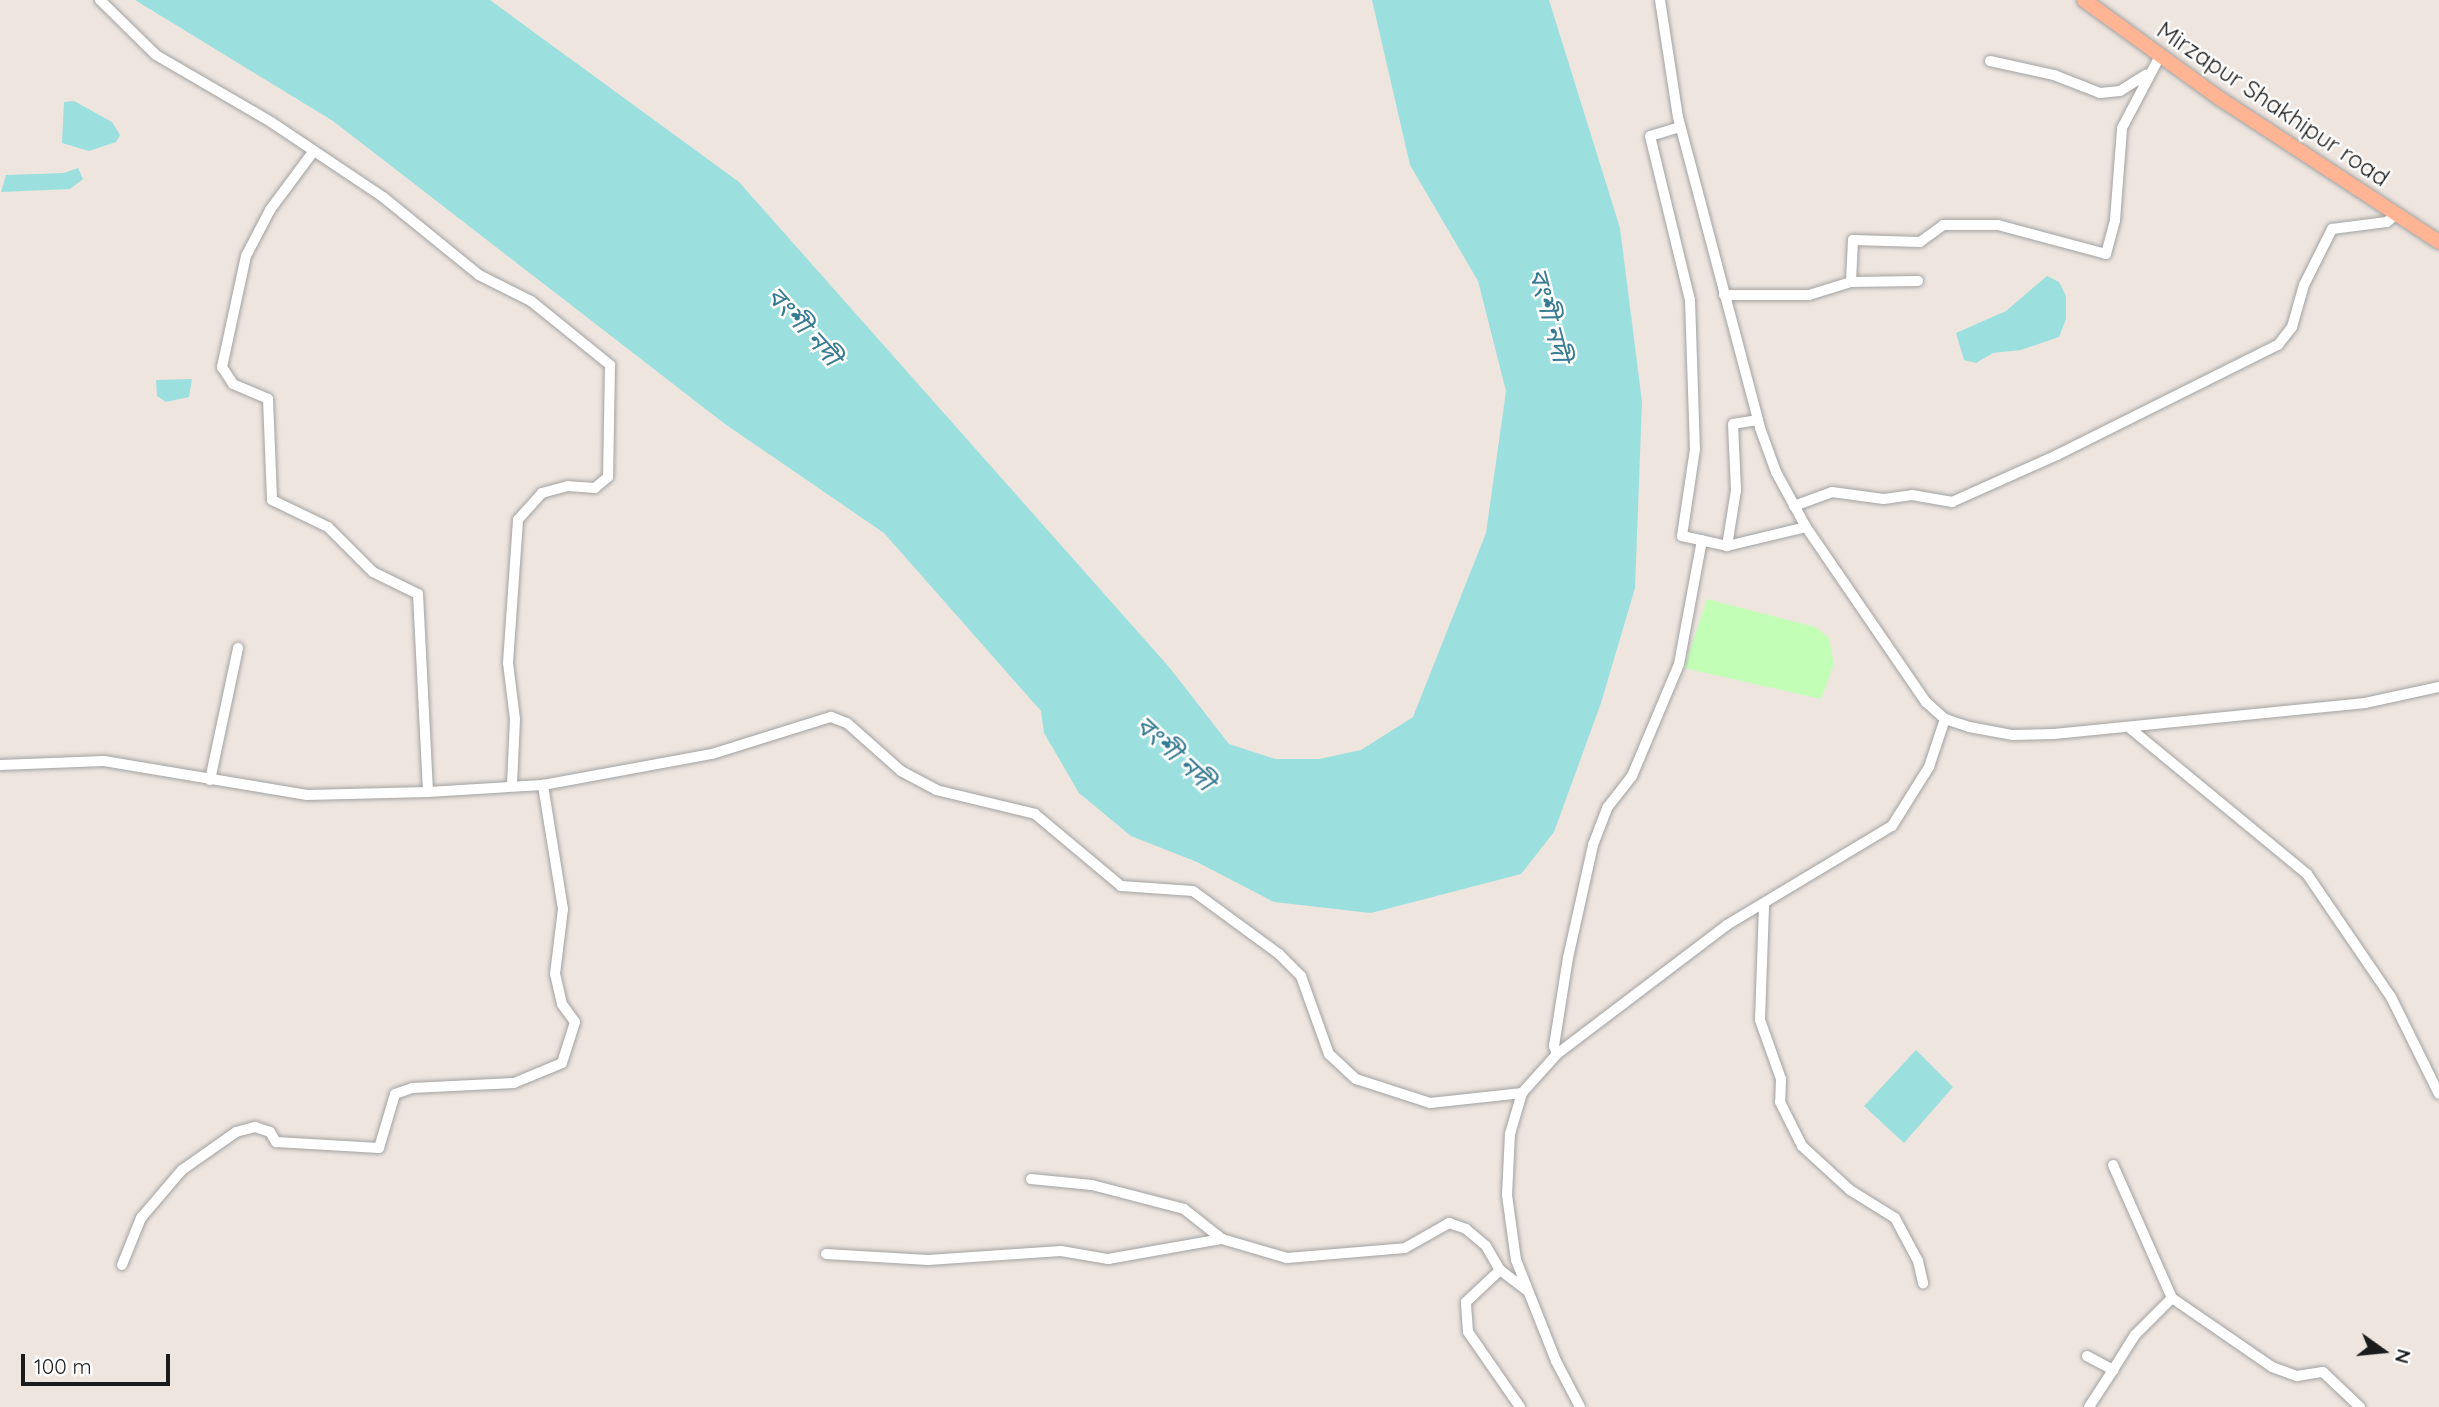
<!DOCTYPE html>
<html>
<head>
<meta charset="utf-8">
<style>
	body { margin:0 }
	#map { position:relative; width:2439px; height:1407px; overflow:hidden; background:#eee5df; font-family:Quicksand,"Noto Sans Bengali",sans-serif }
	div>[style] { position:absolute }
	.park>* { inset:0; background:#c3feb7 }
	.water>* { inset:0; background:#9be0de }
	.roads { filter:drop-shadow(0 0 2px #a2a2a2) drop-shadow(0 0 2px #a2a2a2) }
	.minor>* { height:10px; margin:-5px; padding:0 5px; transform-origin:5px; border-radius:5px; background:#fff }
	.major>* { height:14px; margin:-7px; padding:0 7px; transform-origin:7px; border-radius:7px; background:#ffb594 }
	span { translate:-50% -50%; white-space:nowrap; text-align:center; line-height:1.15; -webkit-text-stroke:5px #fff; paint-order:stroke }
	.street-label { font-size:24px; color:#1b1b1b }
	.water-label { font-size:26px; color:#377b92; font-style:italic }
	.north { position:absolute; left:2348px; top:1316px; width:70px; height:70px; -webkit-text-stroke:5px #fff; paint-order:stroke; rotate:105deg; font-size:19px; font-weight:700; line-height:28px; text-align:center; color:#1b1b1b }
	.north::after { content:''; display:block; margin:auto; width:24px; height:32px; background:#1b1b1b; clip-path:polygon(50% 0,100% 100%,50% 72%,0 100%) }
	.scale { position:absolute; left:21px; top:1354px; width:149px; height:32px; box-sizing:border-box; border:4px solid #1b1b1b; border-top:0; padding-left:9px; font-size:21px; line-height:24px; white-space:nowrap; color:#1b1b1b; -webkit-text-stroke:5px #fff; paint-order:stroke }
</style>
</head>
<body>
<div id="map">
	<div class="park">
		<i style="clip-path:polygon(1707px 599px,1815px 627px,1829px 638px,1834px 664px,1821px 699px,1684px 668px)"></i>
	</div>
	<div class="water">
		<i style="clip-path:polygon(135px 0,490px 0,739px 182px,1169px 667px,1229px 744px,1275px 759px,1319px 759px,1361px 750px,1413px 717px,1486px 533px,1506px 391px,1478px 281px,1410px 165px,1372px 0,1549px 0,1620px 228px,1642px 402px,1635px 588px,1601px 703px,1554px 832px,1521px 874px,1371px 913px,1274px 902px,1197px 862px,1131px 836px,1079px 793px,1044px 733px,1041px 711px,884px 533px,725px 424px,333px 121px)"></i>
		<i style="clip-path:polygon(74px 101px,112px 122px,120px 135px,116px 142px,89px 151px,62px 143px,64px 102px)"></i>
		<i style="clip-path:polygon(78px 168px,83px 179px,70px 189px,1px 192px,6px 175px,64px 173px)"></i>
		<i style="clip-path:polygon(2047px 276px,2059px 282px,2066px 296px,2066px 319px,2059px 337px,2021px 350px,1993px 353px,1976px 363px,1964px 360px,1956px 333px,2006px 311px)"></i>
		<i style="clip-path:polygon(192px 379px,189px 397px,166px 402px,157px 396px,156px 380px)"></i>
		<i style="clip-path:polygon(1916px 1050px,1953px 1087px,1904px 1143px,1864px 1106px)"></i>
	</div>
	<div class="roads">
		<div class="minor">
			<i style="left:100px;top:0;width:78px;rotate:44.5deg"></i>
			<i style="left:156px;top:55px;width:133px;rotate:30.2deg"></i>
			<i style="left:271px;top:122px;width:135px;rotate:33.8deg"></i>
			<i style="left:383px;top:197px;width:124px;rotate:39.1deg"></i>
			<i style="left:479px;top:275px;width:58px;rotate:26.6deg"></i>
			<i style="left:531px;top:301px;width:102px;rotate:39deg"></i>
			<i style="left:610px;top:365px;width:112px;rotate:91deg"></i>
			<i style="left:608px;top:477px;width:17px;rotate:140deg"></i>
			<i style="left:595px;top:488px;width:27px;rotate:-176deg"></i>
			<i style="left:568px;top:486px;width:27px;rotate:165deg"></i>
			<i style="left:542px;top:493px;width:36px;rotate:132deg"></i>
			<i style="left:518px;top:520px;width:143px;rotate:94deg"></i>
			<i style="left:508px;top:663px;width:56px;rotate:82.9deg"></i>
			<i style="left:515px;top:719px;width:67px;rotate:92.6deg"></i>
			<i style="left:1660px;top:0;width:118px;rotate:81.3deg"></i>
			<i style="left:1678px;top:117px;width:322px;rotate:75.2deg"></i>
			<i style="left:1760px;top:428px;width:47px;rotate:70deg"></i>
			<i style="left:1776px;top:472px;width:63px;rotate:61.4deg"></i>
			<i style="left:1806px;top:527px;width:212px;rotate:55.6deg"></i>
			<i style="left:1926px;top:702px;width:25px;rotate:42deg"></i>
			<i style="left:1945px;top:719px;width:25px;rotate:18deg"></i>
			<i style="left:1969px;top:727px;width:45px;rotate:10.3deg"></i>
			<i style="left:2013px;top:735px;width:41px;rotate:-1.4deg"></i>
			<i style="left:2054px;top:734px;width:313px;rotate:-5.7deg"></i>
			<i style="left:2365px;top:703px;width:76px;rotate:-12.2deg"></i>
			<i style="left:1990px;top:61px;width:66px;rotate:12.3deg"></i>
			<i style="left:2054px;top:75px;width:49px;rotate:21.4deg"></i>
			<i style="left:2100px;top:93px;width:20px;rotate:-6deg"></i>
			<i style="left:2120px;top:91px;width:31px;rotate:-32deg"></i>
			<i style="left:1680px;top:127px;width:31px;rotate:163deg"></i>
			<i style="left:1650px;top:136px;width:169px;rotate:76.3deg"></i>
			<i style="left:1690px;top:300px;width:149px;rotate:88.1deg"></i>
			<i style="left:1695px;top:449px;width:88px;rotate:98.5deg"></i>
			<i style="left:1682px;top:536px;width:46px;rotate:12.5deg"></i>
			<i style="left:313px;top:152px;width:72px;rotate:126.6deg"></i>
			<i style="left:270px;top:210px;width:52px;rotate:117.6deg"></i>
			<i style="left:246px;top:256px;width:114px;rotate:102.2deg"></i>
			<i style="left:222px;top:367px;width:20px;rotate:57deg"></i>
			<i style="left:233px;top:384px;width:38px;rotate:23deg"></i>
			<i style="left:268px;top:399px;width:101px;rotate:87.7deg"></i>
			<i style="left:272px;top:500px;width:62px;rotate:25.7deg"></i>
			<i style="left:328px;top:527px;width:64px;rotate:45deg"></i>
			<i style="left:373px;top:572px;width:50px;rotate:26.1deg"></i>
			<i style="left:418px;top:594px;width:198px;rotate:87.1deg"></i>
			<i style="left:1851px;top:282px;width:42px;rotate:-87.3deg"></i>
			<i style="left:1853px;top:240px;width:67px;rotate:1.7deg"></i>
			<i style="left:1920px;top:242px;width:29px;rotate:-36deg"></i>
			<i style="left:1943px;top:225px;width:55px"></i>
			<i style="left:1998px;top:225px;width:112px;rotate:15deg"></i>
			<i style="left:2106px;top:254px;width:35px;rotate:-75deg"></i>
			<i style="left:2115px;top:220px;width:92px;rotate:-85.6deg"></i>
			<i style="left:2122px;top:128px;width:81px;rotate:-62.2deg"></i>
			<i style="left:1724px;top:295px;width:85px"></i>
			<i style="left:1809px;top:295px;width:44px;rotate:-17.2deg"></i>
			<i style="left:1851px;top:282px;width:67px;rotate:-0.9deg"></i>
			<i style="left:1758px;top:420px;width:25px;rotate:171deg"></i>
			<i style="left:1733px;top:424px;width:66px;rotate:87.4deg"></i>
			<i style="left:1736px;top:490px;width:57px;rotate:99.1deg"></i>
			<i style="left:1727px;top:546px;width:81px;rotate:-13.5deg"></i>
			<i style="left:1794px;top:506px;width:40px;rotate:-20.2deg"></i>
			<i style="left:1832px;top:492px;width:52px;rotate:7.7deg"></i>
			<i style="left:1884px;top:499px;width:28px;rotate:-8deg"></i>
			<i style="left:1912px;top:495px;width:41px;rotate:9.9deg"></i>
			<i style="left:1952px;top:502px;width:115px;rotate:-24.1deg"></i>
			<i style="left:2057px;top:455px;width:247px;rotate:-26.5deg"></i>
			<i style="left:2278px;top:345px;width:23px;rotate:-52deg"></i>
			<i style="left:2292px;top:327px;width:44px;rotate:-74.1deg"></i>
			<i style="left:2304px;top:285px;width:63px;rotate:-63.4deg"></i>
			<i style="left:2332px;top:229px;width:55px;rotate:-7.3deg"></i>
			<i style="left:2387px;top:222px;width:12px;rotate:-42deg"></i>
			<i style="left:2131px;top:729px;width:228px;rotate:39.5deg"></i>
			<i style="left:2307px;top:874px;width:149px;rotate:55.7deg"></i>
			<i style="left:2391px;top:997px;width:108px;rotate:63.7deg"></i>
			<i style="left:0;top:765px;width:104px;rotate:-2.2deg"></i>
			<i style="left:104px;top:761px;width:206px;rotate:9.5deg"></i>
			<i style="left:307px;top:795px;width:121px;rotate:-1.4deg"></i>
			<i style="left:428px;top:792px;width:115px;rotate:-3.5deg"></i>
			<i style="left:543px;top:785px;width:172px;rotate:-10.4deg"></i>
			<i style="left:712px;top:754px;width:125px;rotate:-17.3deg"></i>
			<i style="left:831px;top:717px;width:17px;rotate:21deg"></i>
			<i style="left:847px;top:723px;width:72px;rotate:41.6deg"></i>
			<i style="left:901px;top:771px;width:40px;rotate:28deg"></i>
			<i style="left:936px;top:790px;width:102px;rotate:13.6deg"></i>
			<i style="left:1035px;top:814px;width:112px;rotate:39.9deg"></i>
			<i style="left:1121px;top:886px;width:72px;rotate:4deg"></i>
			<i style="left:1193px;top:891px;width:107px;rotate:36.2deg"></i>
			<i style="left:1279px;top:954px;width:31px;rotate:45deg"></i>
			<i style="left:1301px;top:976px;width:83px;rotate:70.3deg"></i>
			<i style="left:1329px;top:1054px;width:37px;rotate:43deg"></i>
			<i style="left:1356px;top:1079px;width:78px;rotate:18deg"></i>
			<i style="left:1430px;top:1103px;width:93px;rotate:-6.2deg"></i>
			<i style="left:210px;top:780px;width:135px;rotate:-78deg"></i>
			<i style="left:1764px;top:906px;width:114px;rotate:92deg"></i>
			<i style="left:1760px;top:1020px;width:63px;rotate:70.4deg"></i>
			<i style="left:1781px;top:1079px;width:23px;rotate:92deg"></i>
			<i style="left:1780px;top:1102px;width:49px;rotate:63.4deg"></i>
			<i style="left:1802px;top:1146px;width:65px;rotate:42.5deg"></i>
			<i style="left:1850px;top:1190px;width:53px;rotate:31.9deg"></i>
			<i style="left:1895px;top:1218px;width:49px;rotate:61.9deg"></i>
			<i style="left:1918px;top:1261px;width:23px;rotate:77deg"></i>
			<i style="left:1557px;top:1054px;width:9px;rotate:-111deg"></i>
			<i style="left:1554px;top:1046px;width:89px;rotate:-81deg"></i>
			<i style="left:1568px;top:958px;width:116px;rotate:-77.5deg"></i>
			<i style="left:1593px;top:845px;width:40px;rotate:-69deg"></i>
			<i style="left:1607px;top:808px;width:41px;rotate:-52deg"></i>
			<i style="left:1632px;top:776px;width:121px;rotate:-67.2deg"></i>
			<i style="left:1679px;top:664px;width:126px;rotate:-79.5deg"></i>
			<i style="left:2113px;top:1165px;width:145px;rotate:66.1deg"></i>
			<i style="left:2172px;top:1298px;width:52px;rotate:135deg"></i>
			<i style="left:2135px;top:1335px;width:41px;rotate:122.2deg"></i>
			<i style="left:1031px;top:1179px;width:61px;rotate:5.6deg"></i>
			<i style="left:1092px;top:1185px;width:95px;rotate:14.6deg"></i>
			<i style="left:1184px;top:1209px;width:48px;rotate:38.3deg"></i>
			<i style="left:1222px;top:1239px;width:68px;rotate:16.3deg"></i>
			<i style="left:1287px;top:1258px;width:118px;rotate:-4.8deg"></i>
			<i style="left:1405px;top:1248px;width:51px;rotate:-29.6deg"></i>
			<i style="left:1449px;top:1223px;width:18px;rotate:19deg"></i>
			<i style="left:1466px;top:1229px;width:26px;rotate:40deg"></i>
			<i style="left:1486px;top:1246px;width:28px;rotate:60deg"></i>
			<i style="left:826px;top:1254px;width:102px;rotate:3.4deg"></i>
			<i style="left:928px;top:1260px;width:133px;rotate:-3.9deg"></i>
			<i style="left:1061px;top:1251px;width:48px;rotate:9.7deg"></i>
			<i style="left:1108px;top:1259px;width:116px;rotate:-10deg"></i>
			<i style="left:122px;top:1265px;width:51px;rotate:-68deg"></i>
			<i style="left:141px;top:1218px;width:63px;rotate:-49.5deg"></i>
			<i style="left:182px;top:1170px;width:66px;rotate:-35.1deg"></i>
			<i style="left:236px;top:1132px;width:20px;rotate:-15deg"></i>
			<i style="left:255px;top:1127px;width:16px;rotate:18deg"></i>
			<i style="left:270px;top:1132px;width:12px;rotate:59deg"></i>
			<i style="left:276px;top:1142px;width:103px;rotate:3.3deg"></i>
			<i style="left:379px;top:1148px;width:56px;rotate:-73.5deg"></i>
			<i style="left:395px;top:1094px;width:18px;rotate:-19deg"></i>
			<i style="left:412px;top:1088px;width:102px;rotate:-2.8deg"></i>
			<i style="left:514px;top:1083px;width:52px;rotate:-22.6deg"></i>
			<i style="left:562px;top:1063px;width:43px;rotate:-72.4deg"></i>
			<i style="left:575px;top:1022px;width:22px;rotate:-126deg"></i>
			<i style="left:562px;top:1004px;width:31px;rotate:-103deg"></i>
			<i style="left:555px;top:974px;width:65px;rotate:-83deg"></i>
			<i style="left:563px;top:909px;width:126px;rotate:-99.2deg"></i>
			<i style="left:2172px;top:1298px;width:121px;rotate:34.6deg"></i>
			<i style="left:2272px;top:1367px;width:27px;rotate:20deg"></i>
			<i style="left:2297px;top:1376px;width:26px;rotate:-9deg"></i>
			<i style="left:2323px;top:1372px;width:51px;rotate:43.4deg"></i>
			<i style="left:2087px;top:1356px;width:30px;rotate:28deg"></i>
			<i style="left:2113px;top:1370px;width:44px;rotate:123deg"></i>
			<i style="left:1520px;top:1407px;width:91px;rotate:-124.7deg"></i>
			<i style="left:1468px;top:1332px;width:30px;rotate:-94deg"></i>
			<i style="left:1466px;top:1302px;width:47px;rotate:-43.3deg"></i>
			<i style="left:1500px;top:1270px;width:34px;rotate:37deg"></i>
			<i style="left:1580px;top:1407px;width:52px;rotate:-117.6deg"></i>
			<i style="left:1556px;top:1361px;width:109px;rotate:-111.6deg"></i>
			<i style="left:1516px;top:1260px;width:66px;rotate:-97.9deg"></i>
			<i style="left:1507px;top:1195px;width:61px;rotate:-87.2deg"></i>
			<i style="left:1510px;top:1134px;width:43px;rotate:-73.7deg"></i>
			<i style="left:1522px;top:1093px;width:52px;rotate:-48.1deg"></i>
			<i style="left:1557px;top:1054px;width:213px;rotate:-37.2deg"></i>
			<i style="left:1727px;top:925px;width:192px;rotate:-31deg"></i>
			<i style="left:1892px;top:826px;width:70px;rotate:-57.9deg"></i>
			<i style="left:1929px;top:767px;width:51px;rotate:-71.6deg"></i>
		</div>
		<div class="major">
			<i style="left:2084px;top:0;width:167px;rotate:36deg"></i>
			<i style="left:2219px;top:98px;width:263px;rotate:33.2deg"></i>
		</div>
	</div>
	<div class="street-label">
		<span style="left:2273px;top:104px;rotate:34deg">Mirzapur Shakhipur road</span>
	</div>
	<div class="water-label">
		<span style="left:1550px;top:315px;rotate:75deg">বংশী নদী</span>
		<span style="left:804px;top:326px;rotate:48deg">বংশী নদী</span>
		<span style="left:1175px;top:753px;rotate:43deg">বংশী নদী</span>
	</div>
	<div class="north">N</div>
	<div class="scale">100 m</div>
</div>
</body>
</html>
